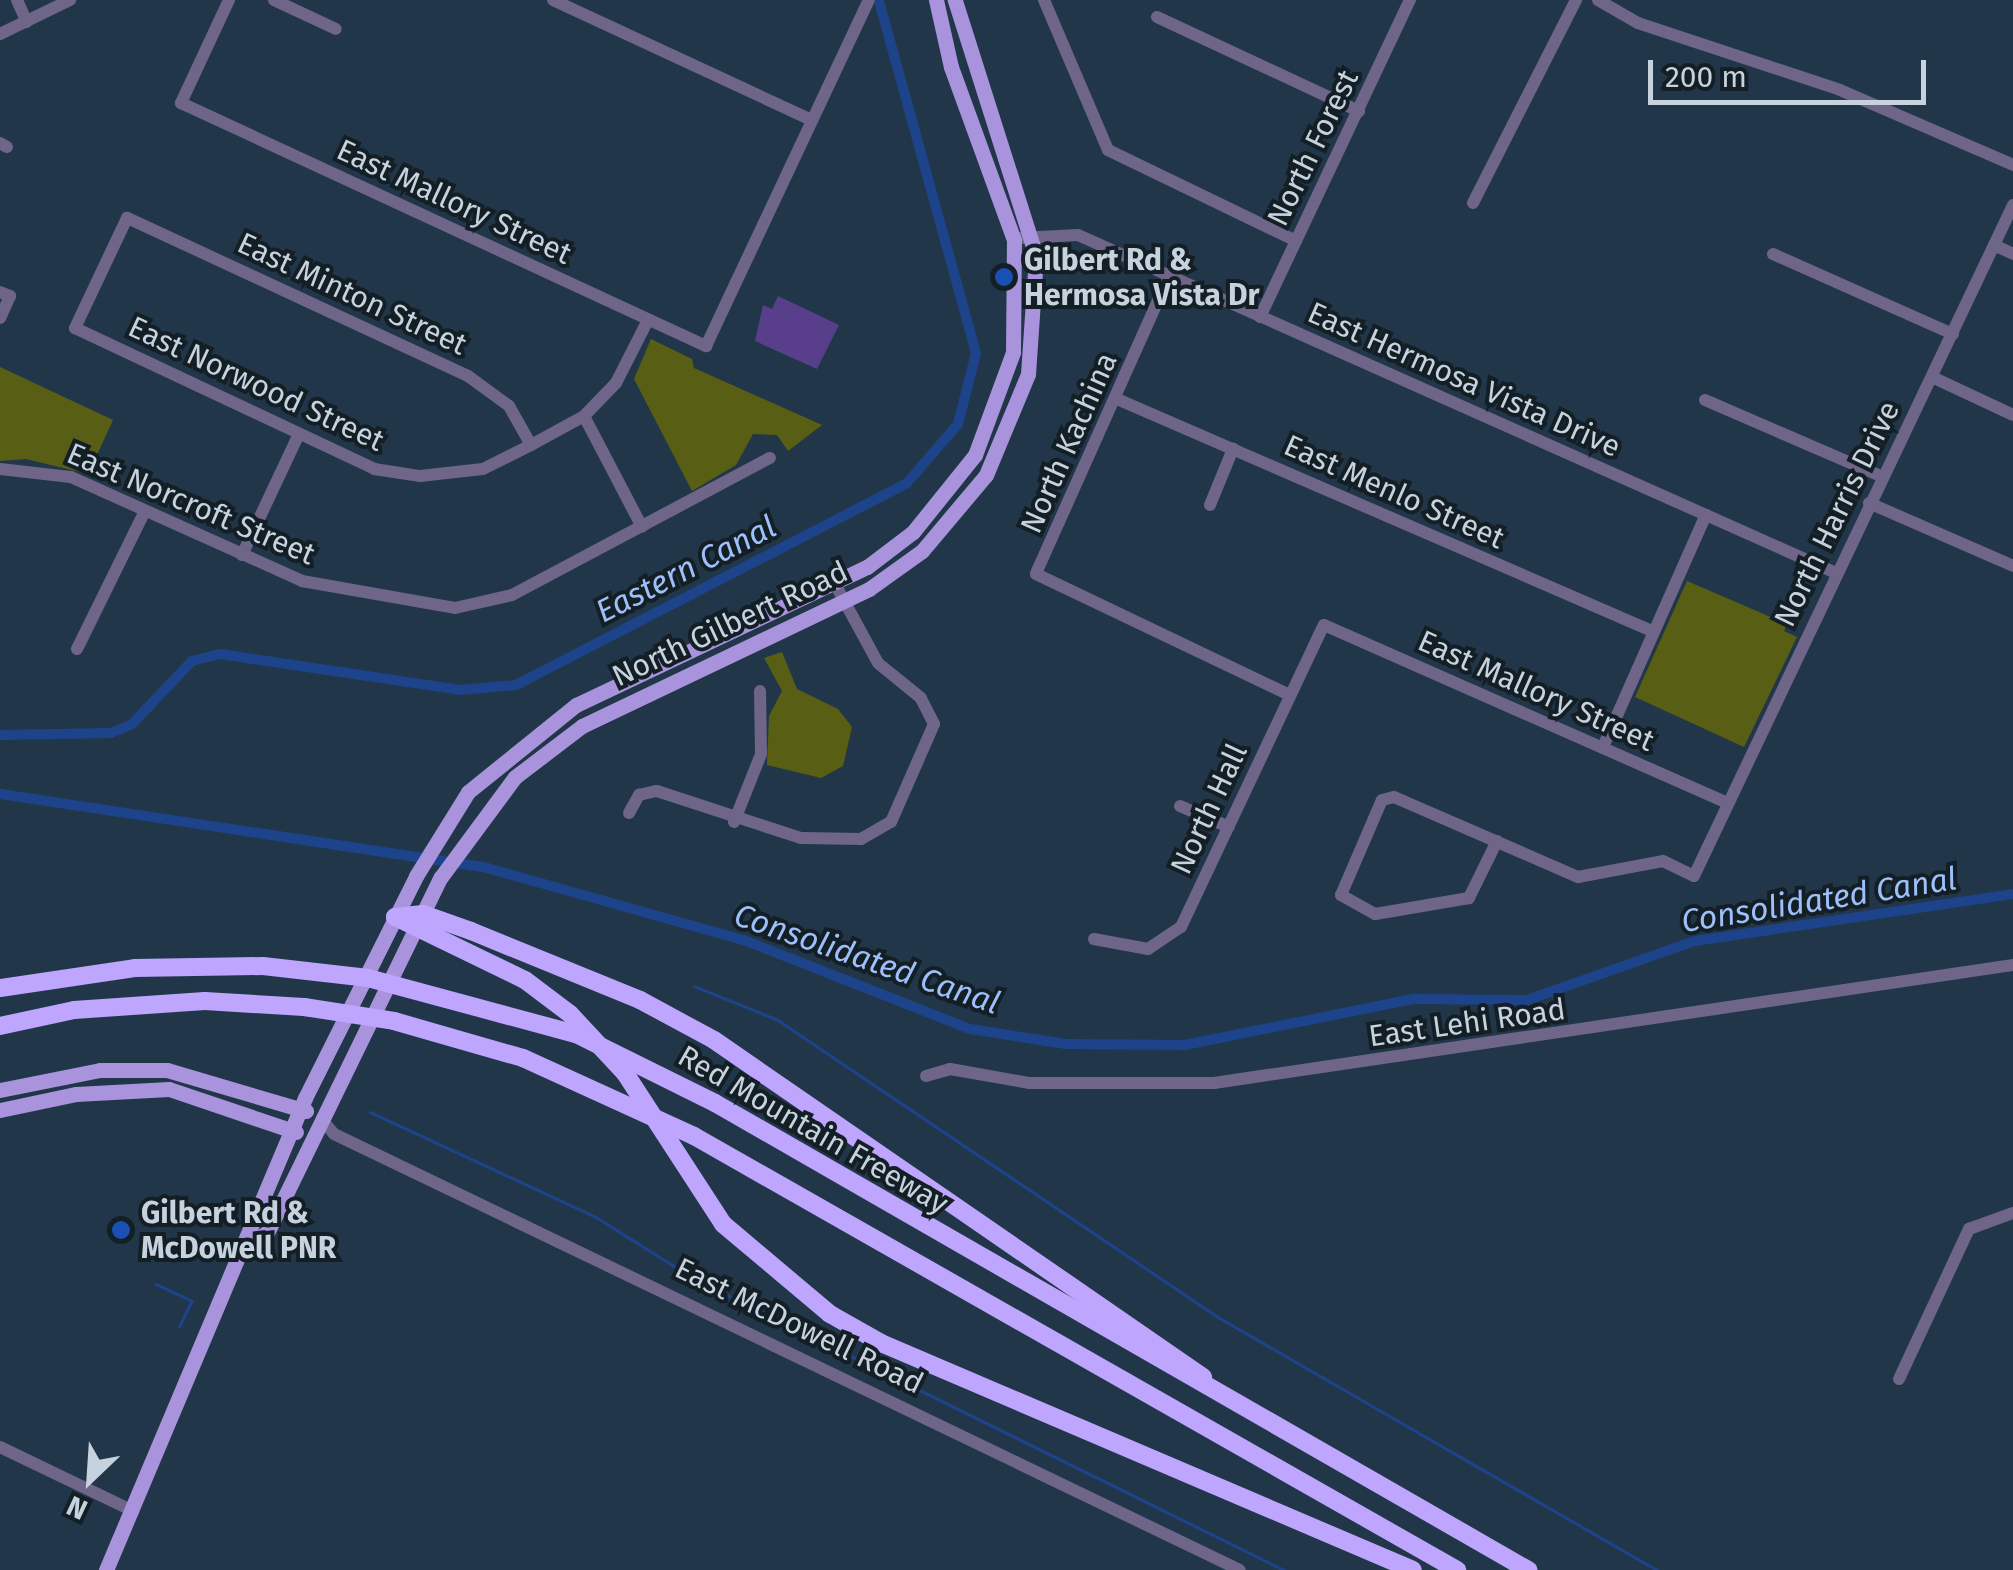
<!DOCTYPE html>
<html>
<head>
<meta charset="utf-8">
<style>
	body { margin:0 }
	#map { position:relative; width:2013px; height:1570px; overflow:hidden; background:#213749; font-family:"Fira Sans",sans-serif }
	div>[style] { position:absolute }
	.green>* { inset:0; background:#585e14 }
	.stream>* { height:2.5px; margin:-1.25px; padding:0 1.25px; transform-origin:1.25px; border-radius:1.25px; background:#1d448a }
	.canal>* { height:10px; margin:-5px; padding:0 5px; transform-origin:5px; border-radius:5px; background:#1d448a }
	.building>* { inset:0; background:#593e8c }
	.minor>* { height:12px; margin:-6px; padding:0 6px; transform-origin:6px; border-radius:6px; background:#6f6589 }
	.major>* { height:15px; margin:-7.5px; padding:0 7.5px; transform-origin:7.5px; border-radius:7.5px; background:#a893dc }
	.highway>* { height:18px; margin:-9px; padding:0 9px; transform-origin:9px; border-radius:9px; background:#bea5fd }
	.dots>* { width:28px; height:28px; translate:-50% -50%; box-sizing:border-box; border:5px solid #141e25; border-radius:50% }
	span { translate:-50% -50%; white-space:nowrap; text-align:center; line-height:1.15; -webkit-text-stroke:8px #141e25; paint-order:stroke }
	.street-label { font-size:30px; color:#c6d3de }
	.poi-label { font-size:30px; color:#c6d3de; font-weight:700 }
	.left { translate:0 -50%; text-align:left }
	.water-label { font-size:32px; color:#9dc0fb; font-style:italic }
	.north { position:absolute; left:40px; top:1430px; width:100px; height:100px; -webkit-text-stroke:8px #141e25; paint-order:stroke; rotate:205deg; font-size:28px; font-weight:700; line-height:40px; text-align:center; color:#c6d3de }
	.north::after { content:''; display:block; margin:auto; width:35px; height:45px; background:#c6d3de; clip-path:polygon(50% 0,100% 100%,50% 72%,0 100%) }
	.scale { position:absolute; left:1648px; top:60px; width:278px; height:45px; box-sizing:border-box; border:5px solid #c6d3de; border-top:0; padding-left:12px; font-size:30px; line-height:35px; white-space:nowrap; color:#c6d3de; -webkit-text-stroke:8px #141e25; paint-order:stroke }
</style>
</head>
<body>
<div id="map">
	<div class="green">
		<i style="clip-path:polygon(651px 339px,692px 359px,694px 368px,822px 425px,788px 451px,777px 435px,753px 434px,736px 465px,692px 491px,634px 379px)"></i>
		<i style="clip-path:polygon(0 367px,113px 420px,88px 474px,26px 459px,0 461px)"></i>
		<i style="clip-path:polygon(1687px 581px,1787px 624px,1784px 631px,1797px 637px,1744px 747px,1635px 697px)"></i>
		<i style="clip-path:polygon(782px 652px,797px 689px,838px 709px,852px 727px,843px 766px,821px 778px,767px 765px,769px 716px,782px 691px,764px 658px)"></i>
	</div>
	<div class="stream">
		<i style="left:694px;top:986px;width:91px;rotate:22deg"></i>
		<i style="left:778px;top:1020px;width:531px;rotate:34.02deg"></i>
		<i style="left:1218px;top:1317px;width:507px;rotate:29.96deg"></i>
		<i style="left:370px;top:1112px;width:249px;rotate:24.9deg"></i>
		<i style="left:596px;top:1217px;width:117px;rotate:32.1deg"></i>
		<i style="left:695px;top:1279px;width:657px;rotate:26.29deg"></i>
		<i style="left:156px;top:1284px;width:40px;rotate:25deg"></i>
		<i style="left:192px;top:1301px;width:28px;rotate:116deg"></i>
	</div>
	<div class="canal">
		<i style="left:0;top:735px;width:111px;rotate:-1deg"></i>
		<i style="left:111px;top:733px;width:23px;rotate:-23deg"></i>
		<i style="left:132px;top:724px;width:87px;rotate:-46.4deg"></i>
		<i style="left:192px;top:661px;width:29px;rotate:-14deg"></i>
		<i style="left:220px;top:654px;width:243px;rotate:8.5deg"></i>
		<i style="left:460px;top:690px;width:56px;rotate:-5.1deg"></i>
		<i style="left:516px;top:685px;width:440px;rotate:-27.3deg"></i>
		<i style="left:907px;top:483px;width:78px;rotate:-49.2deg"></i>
		<i style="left:958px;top:424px;width:73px;rotate:-75.8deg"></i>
		<i style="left:976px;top:353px;width:366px;rotate:-105.4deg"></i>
		<i style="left:0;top:794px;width:493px;rotate:8.6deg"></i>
		<i style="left:487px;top:868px;width:267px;rotate:15.7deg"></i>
		<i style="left:744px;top:940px;width:243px;rotate:21.5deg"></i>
		<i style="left:970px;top:1029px;width:97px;rotate:8.9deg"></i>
		<i style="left:1066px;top:1044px;width:119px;rotate:0.5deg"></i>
		<i style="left:1185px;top:1045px;width:234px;rotate:-11.4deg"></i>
		<i style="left:1414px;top:999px;width:113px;rotate:0.5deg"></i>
		<i style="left:1527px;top:1000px;width:178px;rotate:-19.4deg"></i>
		<i style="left:1695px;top:941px;width:321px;rotate:-8.4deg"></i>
	</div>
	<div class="building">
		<i style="clip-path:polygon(778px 296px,839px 325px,817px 369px,755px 341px,763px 305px,772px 309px)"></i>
	</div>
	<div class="minor">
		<i style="left:17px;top:0;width:24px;rotate:66deg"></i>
		<i style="left:229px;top:0;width:114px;rotate:115deg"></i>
		<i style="left:181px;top:103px;width:579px;rotate:24.84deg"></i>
		<i style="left:706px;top:346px;width:382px;rotate:-64.8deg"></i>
		<i style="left:274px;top:0;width:68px;rotate:25.1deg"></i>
		<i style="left:553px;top:0;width:285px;rotate:24.9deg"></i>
		<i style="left:1044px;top:0;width:163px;rotate:66.9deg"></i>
		<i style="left:1108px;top:150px;width:209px;rotate:25.8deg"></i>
		<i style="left:1598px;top:0;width:46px;rotate:29.9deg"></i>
		<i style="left:1638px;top:23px;width:213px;rotate:18.3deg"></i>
		<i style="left:1840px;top:90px;width:189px;rotate:23.4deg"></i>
		<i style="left:1157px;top:17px;width:223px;rotate:25deg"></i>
		<i style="left:0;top:34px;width:78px;rotate:-25.9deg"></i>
		<i style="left:0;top:143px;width:8px;rotate:30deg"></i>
		<i style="left:1473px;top:203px;width:228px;rotate:-63.1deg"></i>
		<i style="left:1020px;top:238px;width:58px;rotate:-3deg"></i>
		<i style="left:1078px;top:235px;width:828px;rotate:24.03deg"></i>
		<i style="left:1994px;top:245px;width:21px;rotate:25deg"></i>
		<i style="left:1773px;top:254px;width:197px;rotate:24deg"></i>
		<i style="left:1169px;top:276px;width:326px;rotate:114.1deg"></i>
		<i style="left:1036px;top:574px;width:281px;rotate:25.5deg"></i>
		<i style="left:0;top:292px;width:11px;rotate:22deg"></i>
		<i style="left:10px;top:296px;width:24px;rotate:114deg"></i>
		<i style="left:1260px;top:317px;width:351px;rotate:-64.7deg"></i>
		<i style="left:1932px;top:377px;width:89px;rotate:25.1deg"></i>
		<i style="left:1117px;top:399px;width:583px;rotate:23.44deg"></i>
		<i style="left:1705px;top:400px;width:194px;rotate:23.4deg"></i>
		<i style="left:584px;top:416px;width:125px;rotate:62.4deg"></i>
		<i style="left:531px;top:445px;width:45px;rotate:-119.4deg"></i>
		<i style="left:509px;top:406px;width:51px;rotate:-143.8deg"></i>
		<i style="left:468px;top:376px;width:376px;rotate:-155.1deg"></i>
		<i style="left:127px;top:218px;width:122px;rotate:115.3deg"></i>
		<i style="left:75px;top:328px;width:331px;rotate:25.2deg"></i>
		<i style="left:374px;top:469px;width:47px;rotate:8.7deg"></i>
		<i style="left:420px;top:476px;width:63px;rotate:-6.3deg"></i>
		<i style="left:483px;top:469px;width:54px;rotate:-26.6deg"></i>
		<i style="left:531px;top:445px;width:60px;rotate:-28.7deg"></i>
		<i style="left:584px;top:416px;width:46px;rotate:-45.9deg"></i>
		<i style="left:616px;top:383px;width:71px;rotate:-63.1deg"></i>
		<i style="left:0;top:469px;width:71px;rotate:6.4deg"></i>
		<i style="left:71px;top:477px;width:253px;rotate:24.2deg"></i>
		<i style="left:302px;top:581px;width:155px;rotate:10deg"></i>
		<i style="left:455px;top:608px;width:58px;rotate:-12.8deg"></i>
		<i style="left:512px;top:595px;width:292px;rotate:-28deg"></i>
		<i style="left:1869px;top:503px;width:157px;rotate:23.6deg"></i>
		<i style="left:1210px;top:505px;width:61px;rotate:-67.7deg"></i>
		<i style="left:242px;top:555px;width:134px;rotate:-64.8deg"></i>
		<i style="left:77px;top:649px;width:154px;rotate:-63.8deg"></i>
		<i style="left:1603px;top:747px;width:254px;rotate:-66.1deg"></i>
		<i style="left:1180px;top:806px;width:53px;rotate:23.2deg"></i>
		<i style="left:629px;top:813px;width:21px;rotate:-61deg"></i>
		<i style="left:639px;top:795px;width:18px;rotate:-13deg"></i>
		<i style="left:657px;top:791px;width:151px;rotate:18.1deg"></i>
		<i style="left:801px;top:838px;width:60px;rotate:1deg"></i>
		<i style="left:861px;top:839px;width:34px;rotate:-30deg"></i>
		<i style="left:891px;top:822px;width:107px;rotate:-66.3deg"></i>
		<i style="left:934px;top:724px;width:29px;rotate:-117deg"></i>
		<i style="left:921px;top:698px;width:55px;rotate:-140.9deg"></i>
		<i style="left:878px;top:663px;width:90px;rotate:-118.6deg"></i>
		<i style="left:734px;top:822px;width:73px;rotate:-68.3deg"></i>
		<i style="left:761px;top:754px;width:63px;rotate:-90.9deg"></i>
		<i style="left:1497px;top:841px;width:64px;rotate:116.2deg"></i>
		<i style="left:1469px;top:898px;width:95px;rotate:170.3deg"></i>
		<i style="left:1375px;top:914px;width:39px;rotate:-151deg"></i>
		<i style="left:1341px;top:895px;width:103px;rotate:-66.7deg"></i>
		<i style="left:1382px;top:800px;width:12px;rotate:-14deg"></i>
		<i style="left:1394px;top:797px;width:201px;rotate:23.5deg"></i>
		<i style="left:1578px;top:877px;width:86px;rotate:-10.7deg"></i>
		<i style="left:1663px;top:861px;width:34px;rotate:26deg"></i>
		<i style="left:1694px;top:876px;width:743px;rotate:-64.57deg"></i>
		<i style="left:1094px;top:939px;width:55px;rotate:10.5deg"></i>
		<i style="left:1148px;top:949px;width:40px;rotate:-34deg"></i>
		<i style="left:1181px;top:927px;width:334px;rotate:-64.7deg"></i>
		<i style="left:1324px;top:625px;width:441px;rotate:23.8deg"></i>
		<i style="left:926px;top:1076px;width:25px;rotate:-16deg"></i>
		<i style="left:950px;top:1069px;width:80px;rotate:10deg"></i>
		<i style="left:1029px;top:1083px;width:185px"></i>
		<i style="left:1214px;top:1083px;width:808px;rotate:-8.4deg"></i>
		<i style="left:322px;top:1120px;width:18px;rotate:49deg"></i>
		<i style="left:334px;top:1134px;width:1005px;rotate:25.7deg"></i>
		<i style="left:1899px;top:1379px;width:166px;rotate:-65deg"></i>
		<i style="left:1969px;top:1229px;width:47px;rotate:-20deg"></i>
		<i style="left:0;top:1447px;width:148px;rotate:25.7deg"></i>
	</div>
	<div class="major">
		<i style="left:0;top:1090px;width:102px;rotate:-11.3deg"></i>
		<i style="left:100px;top:1070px;width:67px"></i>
		<i style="left:167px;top:1070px;width:145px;rotate:16.4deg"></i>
		<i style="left:0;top:1110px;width:78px;rotate:-11.9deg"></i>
		<i style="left:76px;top:1094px;width:93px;rotate:-3.1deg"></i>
		<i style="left:169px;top:1089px;width:134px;rotate:18.7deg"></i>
		<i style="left:249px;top:1242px;width:20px;rotate:-27deg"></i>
		<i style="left:267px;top:1233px;width:396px;rotate:-64deg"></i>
		<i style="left:441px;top:877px;width:124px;rotate:-53.5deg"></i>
		<i style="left:515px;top:777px;width:84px;rotate:-37.3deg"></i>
		<i style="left:582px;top:726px;width:318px;rotate:-25.5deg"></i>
		<i style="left:869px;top:589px;width:65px;rotate:-35.6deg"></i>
		<i style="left:922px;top:551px;width:99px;rotate:-49.9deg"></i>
		<i style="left:986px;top:475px;width:109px;rotate:-67.4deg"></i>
		<i style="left:1028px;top:374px;width:118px;rotate:-86.1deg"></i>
		<i style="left:1036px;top:256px;width:269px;rotate:-107.6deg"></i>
		<i style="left:106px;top:1570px;width:512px;rotate:-67.14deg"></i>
		<i style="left:305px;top:1098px;width:248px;rotate:-63.4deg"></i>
		<i style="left:416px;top:876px;width:99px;rotate:-58.2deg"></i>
		<i style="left:468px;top:792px;width:139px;rotate:-38.9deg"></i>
		<i style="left:576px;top:705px;width:322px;rotate:-25.4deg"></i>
		<i style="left:867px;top:567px;width:58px;rotate:-37.3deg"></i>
		<i style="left:913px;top:532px;width:99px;rotate:-51.2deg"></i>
		<i style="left:975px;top:455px;width:110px;rotate:-69.7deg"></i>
		<i style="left:1013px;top:352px;width:112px;rotate:-89.5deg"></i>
		<i style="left:1014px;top:240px;width:184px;rotate:-110deg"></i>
		<i style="left:951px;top:67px;width:69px;rotate:-102.6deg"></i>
	</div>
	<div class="highway">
		<i style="left:395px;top:917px;width:144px;rotate:25.9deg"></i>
		<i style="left:525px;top:980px;width:56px;rotate:37.1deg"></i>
		<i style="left:570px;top:1014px;width:81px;rotate:47deg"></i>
		<i style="left:625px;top:1073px;width:180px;rotate:57deg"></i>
		<i style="left:723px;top:1224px;width:140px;rotate:40.1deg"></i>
		<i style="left:830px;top:1314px;width:59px;rotate:29.6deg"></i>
		<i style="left:881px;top:1343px;width:578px;rotate:23.11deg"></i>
		<i style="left:395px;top:917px;width:28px;rotate:-6deg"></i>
		<i style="left:423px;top:914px;width:51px;rotate:19.5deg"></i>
		<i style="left:471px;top:931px;width:183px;rotate:22.2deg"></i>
		<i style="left:640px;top:1000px;width:84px;rotate:28.4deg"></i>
		<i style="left:714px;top:1040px;width:594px;rotate:34.57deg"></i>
		<i style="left:0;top:988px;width:136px;rotate:-8.4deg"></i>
		<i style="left:135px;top:968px;width:128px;rotate:-0.9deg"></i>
		<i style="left:263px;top:966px;width:106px;rotate:6.5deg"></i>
		<i style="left:368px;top:978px;width:215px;rotate:15.1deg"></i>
		<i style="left:576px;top:1034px;width:155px;rotate:26.4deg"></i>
		<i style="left:715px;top:1103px;width:938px;rotate:29.87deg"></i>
		<i style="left:0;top:1026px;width:76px;rotate:-12.2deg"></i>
		<i style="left:74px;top:1010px;width:131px;rotate:-3.9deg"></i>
		<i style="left:205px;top:1001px;width:99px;rotate:3.5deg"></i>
		<i style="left:304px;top:1007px;width:91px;rotate:8.8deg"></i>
		<i style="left:394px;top:1021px;width:134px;rotate:16deg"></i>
		<i style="left:523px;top:1058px;width:188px;rotate:24.5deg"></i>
		<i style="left:694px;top:1136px;width:878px;rotate:29.63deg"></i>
	</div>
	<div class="dots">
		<i style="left:1004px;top:277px;background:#1a4fb4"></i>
		<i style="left:121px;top:1230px;background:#1a4fb4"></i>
	</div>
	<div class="street-label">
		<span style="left:1313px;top:148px;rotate:-64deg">North Forest</span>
		<span style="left:454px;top:202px;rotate:25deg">East Mallory Street</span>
		<span style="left:352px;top:294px;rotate:25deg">East Minton Street</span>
		<span style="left:1464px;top:380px;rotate:24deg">East Hermosa Vista Drive</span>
		<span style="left:256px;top:384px;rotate:25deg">East Norwood Street</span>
		<span style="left:1069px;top:443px;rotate:-66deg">North Kachina</span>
		<span style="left:1394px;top:492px;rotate:24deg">East Menlo Street</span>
		<span style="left:191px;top:504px;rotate:23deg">East Norcroft Street</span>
		<span style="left:1837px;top:514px;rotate:-64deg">North Harris Drive</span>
		<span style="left:730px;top:624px;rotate:-25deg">North Gilbert Road</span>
		<span style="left:1536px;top:691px;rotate:24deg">East Mallory Street</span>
		<span style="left:1209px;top:809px;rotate:-65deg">North Hall</span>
		<span style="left:1467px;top:1023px;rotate:-8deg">East Lehi Road</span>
		<span style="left:813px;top:1130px;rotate:30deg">Red Mountain Freeway</span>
		<span style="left:799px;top:1326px;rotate:26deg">East McDowell Road</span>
	</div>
	<div class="poi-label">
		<span class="left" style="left:1024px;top:277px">Gilbert Rd &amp;<br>Hermosa Vista Dr</span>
		<span class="left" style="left:141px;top:1230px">Gilbert Rd &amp;<br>McDowell PNR</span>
	</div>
	<div class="water-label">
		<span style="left:686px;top:569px;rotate:-27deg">Eastern Canal</span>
		<span style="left:1819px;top:900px;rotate:-9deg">Consolidated Canal</span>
		<span style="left:867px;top:959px;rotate:19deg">Consolidated Canal</span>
	</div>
	<div class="north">N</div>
	<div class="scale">200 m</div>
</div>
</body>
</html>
